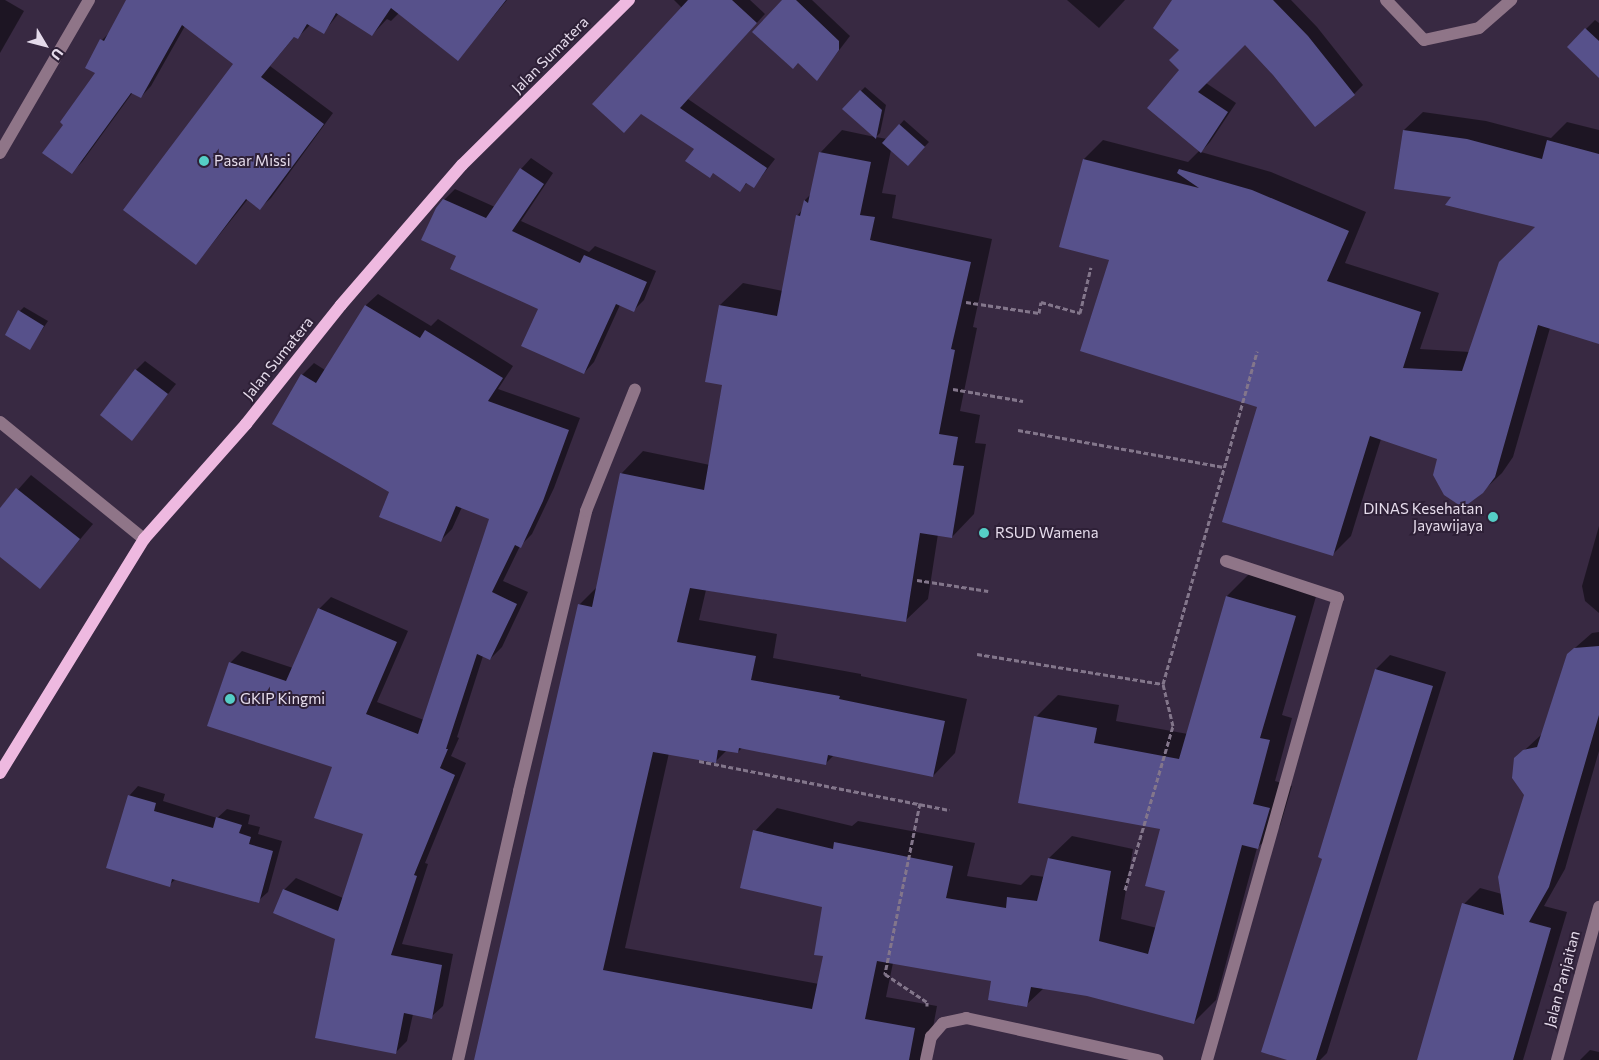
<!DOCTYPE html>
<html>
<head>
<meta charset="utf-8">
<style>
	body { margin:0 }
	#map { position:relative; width:1599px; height:1060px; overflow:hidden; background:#382942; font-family:Commissioner,sans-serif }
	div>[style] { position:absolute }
	.shadow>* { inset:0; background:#0007 }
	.building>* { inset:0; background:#57518b }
	.path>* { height:3px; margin-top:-1.5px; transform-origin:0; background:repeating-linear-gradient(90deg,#83768b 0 5px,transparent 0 7.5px) }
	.minor>* { height:12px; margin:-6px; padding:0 6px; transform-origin:6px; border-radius:6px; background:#8f7588 }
	.major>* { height:12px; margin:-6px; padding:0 6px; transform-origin:6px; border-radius:6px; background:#eeb9e0 }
	.dots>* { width:14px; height:14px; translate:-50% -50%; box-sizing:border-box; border:2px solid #2e2037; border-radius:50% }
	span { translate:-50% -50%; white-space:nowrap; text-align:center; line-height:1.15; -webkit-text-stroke:4px #2e2037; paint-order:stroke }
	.street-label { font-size:15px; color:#e5dbeb }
	.poi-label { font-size:15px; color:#e5dbeb }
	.left { translate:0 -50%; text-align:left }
	.right { translate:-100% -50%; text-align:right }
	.north { position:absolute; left:20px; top:20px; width:50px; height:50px; -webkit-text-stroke:4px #2e2037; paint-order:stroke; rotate:127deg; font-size:14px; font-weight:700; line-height:20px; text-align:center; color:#e5dbeb }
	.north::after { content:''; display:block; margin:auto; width:18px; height:22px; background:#e5dbeb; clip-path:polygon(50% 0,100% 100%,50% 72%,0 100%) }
</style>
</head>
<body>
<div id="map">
	<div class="shadow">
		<i style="clip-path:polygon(0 0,5px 0,24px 11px,0 53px)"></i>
		<i style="clip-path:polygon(127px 0,507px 0,457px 60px,399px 13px,391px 21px,387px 19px,372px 35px,339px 13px,324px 32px,310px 25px,298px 37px,295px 36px,270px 66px,333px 113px,271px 198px,260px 208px,248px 199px,196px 264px,235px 64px,185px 26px,151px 86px,141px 97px,133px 92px,82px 162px,72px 172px,65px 124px,97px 73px,102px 40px,112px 30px)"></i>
		<i style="clip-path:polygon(674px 0,750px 0,765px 14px,688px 99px,775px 159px,754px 186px,748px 182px,740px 190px,713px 172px,696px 148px,642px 113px,682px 8px)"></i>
		<i style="clip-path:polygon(784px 0,812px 0,850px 36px,817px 79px)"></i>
		<i style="clip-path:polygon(1067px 0,1125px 0,1099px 28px)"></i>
		<i style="clip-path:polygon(1174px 0,1291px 0,1317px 27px,1363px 85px,1354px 94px,1274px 74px,1245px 44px,1206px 83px,1236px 103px,1210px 142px,1201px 152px,1271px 172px,1366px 212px,1345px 263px,1439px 293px,1420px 349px,1470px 352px,1537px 227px,1454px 197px,1404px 130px,1423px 112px,1486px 121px,1551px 138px,1567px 122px,1599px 130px,1599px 342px,1550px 328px,1513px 457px,1502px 473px,1482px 492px,1438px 458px,1381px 439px,1351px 536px,1333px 554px,1259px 407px,1111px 260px,1060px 246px,1084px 159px,1103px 140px,1188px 162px,1200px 150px,1181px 70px)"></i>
		<i style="clip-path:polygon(1595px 20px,1599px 23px,1599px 76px,1586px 29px)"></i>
		<i style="clip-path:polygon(865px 87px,886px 105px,880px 133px,876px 137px,887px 139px,904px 120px,929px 142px,912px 160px,891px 150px,882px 193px,896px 195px,892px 218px,992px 239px,973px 327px,977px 328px,960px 411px,980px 415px,975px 443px,986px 444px,974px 514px,952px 537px,938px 534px,928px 599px,905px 621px,706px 590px,699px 620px,777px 634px,773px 658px,861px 674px,861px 676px,967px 699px,955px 753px,933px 776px,834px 755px,825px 764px,742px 748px,738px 752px,727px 750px,716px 761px,669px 753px,625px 948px,819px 984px,825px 955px,824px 906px,755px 831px,777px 808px,852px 826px,858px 821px,975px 843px,967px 876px,1021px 885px,1031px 875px,1045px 877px,1049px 858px,1072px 836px,1133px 849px,1121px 919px,1157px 928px,1167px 890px,1162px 828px,1036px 717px,1058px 695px,1119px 705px,1116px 721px,1188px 734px,1227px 596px,1249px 574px,1317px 593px,1282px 715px,1292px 718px,1275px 781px,1292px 786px,1280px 826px,1257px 848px,1216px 1000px,1193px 1023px,1087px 995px,1044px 988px,1026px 1005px,992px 980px,893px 963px,886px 997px,937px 1006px,927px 1060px,475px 1060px,579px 605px,598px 586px,621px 474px,643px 451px,710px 465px,723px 384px,720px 305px,743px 283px,783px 291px,797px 216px,802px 210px,805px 200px,812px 193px,820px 153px,842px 130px,875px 137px,861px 91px)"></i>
		<i style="clip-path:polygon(531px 158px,553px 173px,521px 221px,589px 252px,595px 246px,656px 271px,644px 300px,634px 310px,620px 305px,594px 362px,584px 373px,540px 308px,458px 255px,444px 200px,455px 189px,495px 207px,521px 169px)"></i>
		<i style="clip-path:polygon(378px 294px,431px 326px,438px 319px,513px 366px,498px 389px,580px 418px,554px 488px,532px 534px,520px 546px,503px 581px,528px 592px,502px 647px,490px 659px,483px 656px,457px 737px,459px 738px,451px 756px,466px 763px,425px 863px,428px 864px,402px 944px,453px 954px,443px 1006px,431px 1017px,413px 1014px,407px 1041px,396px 1052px,336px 938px,284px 890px,296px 878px,343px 898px,364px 833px,333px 767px,230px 663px,242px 651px,293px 668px,319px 609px,331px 597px,408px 631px,377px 702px,424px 720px,490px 518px,462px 507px,452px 529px,441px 540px,391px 492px,302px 375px,314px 363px,325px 370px,366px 305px)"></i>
		<i style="clip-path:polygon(24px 307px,48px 321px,30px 348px,20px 311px)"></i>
		<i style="clip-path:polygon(145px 361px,176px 384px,132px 439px,136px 370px)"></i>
		<i style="clip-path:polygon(31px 475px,93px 524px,40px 587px,0 555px,0 510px)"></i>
		<i style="clip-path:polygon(1599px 526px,1599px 613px,1585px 601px,1582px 586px)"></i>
		<i style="clip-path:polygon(1599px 632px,1599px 751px,1565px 869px,1544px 906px,1567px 912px,1523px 1060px,1418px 1060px,1464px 904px,1480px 888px,1502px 894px,1525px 795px,1515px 759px,1542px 734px,1568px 654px,1592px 633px)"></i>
		<i style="clip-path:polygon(1390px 655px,1446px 672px,1327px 1053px,1320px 1060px,1291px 1060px,1324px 858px,1319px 856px,1376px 669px)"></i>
		<i style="clip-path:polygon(138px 786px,165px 794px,163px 801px,217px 818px,227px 809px,250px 815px,248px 824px,260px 827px,258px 834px,282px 841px,268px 892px,258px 901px,176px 879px,169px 885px,129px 796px)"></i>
		<i style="clip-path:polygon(1590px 1050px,1599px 1052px,1599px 1060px,1580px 1060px)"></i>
	</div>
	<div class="building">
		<i style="clip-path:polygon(126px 0,506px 0,458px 61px,391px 8px,372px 36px,336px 13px,324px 34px,307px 24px,298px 39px,294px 37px,261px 77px,324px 124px,260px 210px,246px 199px,196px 265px,123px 210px,233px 64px,182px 25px,141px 98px,131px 93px,72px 174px,42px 153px,63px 125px,60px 122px,95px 73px,85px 68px,100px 39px,104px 41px)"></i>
		<i style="clip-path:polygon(688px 0,732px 0,757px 23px,680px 108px,767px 168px,754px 188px,746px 183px,740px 192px,713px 173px,710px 178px,685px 161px,694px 149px,641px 114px,624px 133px,592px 104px)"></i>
		<i style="clip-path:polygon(782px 0,796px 0,839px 41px,839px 50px,817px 81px,798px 63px,793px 69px,752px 32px)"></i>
		<i style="clip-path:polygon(1172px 0,1273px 0,1308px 36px,1355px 95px,1315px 127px,1273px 75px,1245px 45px,1198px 92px,1228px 112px,1201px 153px,1147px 108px,1179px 70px,1169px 60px,1179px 50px,1153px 28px)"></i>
		<i style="clip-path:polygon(1585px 28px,1599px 41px,1599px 78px,1567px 47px)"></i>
		<i style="clip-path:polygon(860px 90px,882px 110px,876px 139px,842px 109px)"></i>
		<i style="clip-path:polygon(899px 124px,925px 147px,908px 166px,882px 143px)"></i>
		<i style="clip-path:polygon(1403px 130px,1467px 139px,1542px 159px,1547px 140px,1599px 154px,1599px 344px,1538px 325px,1495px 477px,1483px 493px,1468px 504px,1459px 505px,1444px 495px,1433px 475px,1437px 459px,1370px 436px,1333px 556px,1222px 522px,1257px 407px,1080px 351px,1109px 260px,1059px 247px,1083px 159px,1199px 188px,1177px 173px,1179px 169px,1252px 190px,1349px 231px,1327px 281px,1421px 312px,1403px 368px,1462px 371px,1499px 262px,1535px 227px,1445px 205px,1451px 197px,1394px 189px)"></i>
		<i style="clip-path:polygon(819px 152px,871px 162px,860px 215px,875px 217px,870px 240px,971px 262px,951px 349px,955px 350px,939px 434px,958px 437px,953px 465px,964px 466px,952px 538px,920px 533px,906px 622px,690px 588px,677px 642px,756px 656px,751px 680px,840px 696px,839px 699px,945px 721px,933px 777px,828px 755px,826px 765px,739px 748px,738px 753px,718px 750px,716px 763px,653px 752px,603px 970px,812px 1009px,823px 956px,814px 955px,822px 907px,740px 888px,753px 830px,833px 849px,834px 842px,953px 866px,946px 898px,1006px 908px,1007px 897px,1037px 901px,1048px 858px,1111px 871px,1099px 941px,1148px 954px,1165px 891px,1145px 886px,1160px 829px,1018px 803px,1034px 716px,1097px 728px,1094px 743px,1179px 759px,1226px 596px,1296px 616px,1260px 738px,1270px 740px,1253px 804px,1270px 808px,1258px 849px,1242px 845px,1194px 1024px,1087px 996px,1031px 987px,1027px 1007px,988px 1000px,991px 981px,877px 961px,865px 1019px,915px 1028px,909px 1060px,474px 1060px,578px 604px,592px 607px,620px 473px,704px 490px,722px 385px,705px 382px,719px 305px,777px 316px,796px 215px,800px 216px,804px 200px,808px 203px)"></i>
		<i style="clip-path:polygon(520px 168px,544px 184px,512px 231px,580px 263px,584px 255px,647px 282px,634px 312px,616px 304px,584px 374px,521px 346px,538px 309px,450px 269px,456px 256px,421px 240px,436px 208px,443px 199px,486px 218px)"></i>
		<i style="clip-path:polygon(365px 305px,420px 338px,425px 330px,503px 378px,488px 401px,569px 430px,543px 501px,521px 548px,515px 545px,492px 592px,517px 604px,490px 660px,477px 654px,446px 749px,448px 749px,440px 768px,455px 775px,414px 875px,417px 876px,391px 955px,442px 965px,432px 1019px,404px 1013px,396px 1054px,315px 1038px,335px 939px,273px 913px,283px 889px,338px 911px,363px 834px,314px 818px,332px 767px,207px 726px,229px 662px,286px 681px,318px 608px,397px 642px,366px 714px,418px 734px,489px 519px,456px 506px,441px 542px,379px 517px,389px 492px,272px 424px,301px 374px,316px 383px)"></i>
		<i style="clip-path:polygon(18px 310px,44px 326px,30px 350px,5px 335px)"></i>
		<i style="clip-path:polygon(135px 369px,168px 394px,132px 441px,100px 415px)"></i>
		<i style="clip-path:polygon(16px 488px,80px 539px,40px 589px,0 557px,0 508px)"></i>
		<i style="clip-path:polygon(1599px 646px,1599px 715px,1549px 887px,1529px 922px,1551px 928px,1513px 1060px,1417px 1060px,1462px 903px,1504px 915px,1498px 877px,1524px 795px,1512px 778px,1514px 758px,1523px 750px,1537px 747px,1567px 654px,1574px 648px)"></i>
		<i style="clip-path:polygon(1375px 669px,1433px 686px,1316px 1060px,1287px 1060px,1261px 1052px,1322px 859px,1318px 857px)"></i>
		<i style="clip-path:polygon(128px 795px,156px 803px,154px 811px,213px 828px,216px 817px,242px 825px,239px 833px,251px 837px,249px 844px,273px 851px,259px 903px,172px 879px,170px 887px,106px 868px)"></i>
	</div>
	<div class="path">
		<i style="left:966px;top:302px;width:74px;rotate:8.6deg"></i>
		<i style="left:1039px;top:313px;width:11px;rotate:-80deg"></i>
		<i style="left:1041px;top:302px;width:41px;rotate:15.8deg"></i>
		<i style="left:1080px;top:313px;width:47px;rotate:-76.6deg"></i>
		<i style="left:953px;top:389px;width:71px;rotate:9.7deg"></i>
		<i style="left:1018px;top:430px;width:209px;rotate:10.2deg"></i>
		<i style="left:917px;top:580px;width:72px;rotate:8.8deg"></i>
		<i style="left:977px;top:654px;width:188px;rotate:9.2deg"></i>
		<i style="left:699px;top:761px;width:255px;rotate:11.1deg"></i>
		<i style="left:920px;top:803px;width:175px;rotate:101.6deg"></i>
		<i style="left:885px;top:974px;width:50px;rotate:33.7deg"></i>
		<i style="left:927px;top:1002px;width:4px;rotate:90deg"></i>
		<i style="left:1125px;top:890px;width:171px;rotate:-73.7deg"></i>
		<i style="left:1173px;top:726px;width:43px;rotate:-103.4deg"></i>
		<i style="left:1163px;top:684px;width:346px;rotate:-74.2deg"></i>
	</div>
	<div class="minor">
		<i style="left:1386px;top:0;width:55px;rotate:46.5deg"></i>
		<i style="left:1424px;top:40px;width:56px;rotate:-12.3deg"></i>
		<i style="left:1479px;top:28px;width:43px;rotate:-41.2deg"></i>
		<i style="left:0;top:153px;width:177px;rotate:-59.8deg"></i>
		<i style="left:0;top:422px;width:186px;rotate:39.1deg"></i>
		<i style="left:458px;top:1060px;width:276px;rotate:-77.2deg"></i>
		<i style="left:519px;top:791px;width:288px;rotate:-76.5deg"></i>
		<i style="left:586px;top:511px;width:131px;rotate:-68.1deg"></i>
		<i style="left:926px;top:1060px;width:24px;rotate:-78deg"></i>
		<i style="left:931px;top:1037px;width:18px;rotate:-49deg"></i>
		<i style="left:943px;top:1023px;width:24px;rotate:-12deg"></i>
		<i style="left:966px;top:1018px;width:196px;rotate:12.4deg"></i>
		<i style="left:1207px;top:1060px;width:480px;rotate:-74.2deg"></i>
		<i style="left:1338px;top:598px;width:118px;rotate:-161.7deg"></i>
		<i style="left:1557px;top:1060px;width:159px;rotate:-74.6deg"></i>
	</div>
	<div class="major">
		<i style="left:0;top:773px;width:275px;rotate:-58.4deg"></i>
		<i style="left:144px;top:539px;width:154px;rotate:-48.4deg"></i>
		<i style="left:246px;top:424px;width:152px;rotate:-51.4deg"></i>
		<i style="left:341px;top:305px;width:185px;rotate:-49.2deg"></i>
		<i style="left:462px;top:165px;width:235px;rotate:-44.7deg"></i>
	</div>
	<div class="dots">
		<i style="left:204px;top:161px;background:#55cec6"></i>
		<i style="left:1493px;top:517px;background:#55cec6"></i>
		<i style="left:984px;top:533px;background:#55cec6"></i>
		<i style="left:230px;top:699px;background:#55cec6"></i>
	</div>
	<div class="street-label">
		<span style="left:550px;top:55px;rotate:-45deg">Jalan Sumatera</span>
		<span style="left:278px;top:358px;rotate:-51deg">Jalan Sumatera</span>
		<span style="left:1562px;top:979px;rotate:-75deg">Jalan Panjaitan</span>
	</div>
	<div class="poi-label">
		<span class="left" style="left:214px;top:161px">Pasar Missi</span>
		<span class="right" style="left:1483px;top:517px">DINAS Kesehatan<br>Jayawijaya</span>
		<span class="left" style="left:995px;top:533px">RSUD Wamena</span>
		<span class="left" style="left:240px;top:699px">GKIP Kingmi</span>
	</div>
	<div class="north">U</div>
</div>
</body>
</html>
